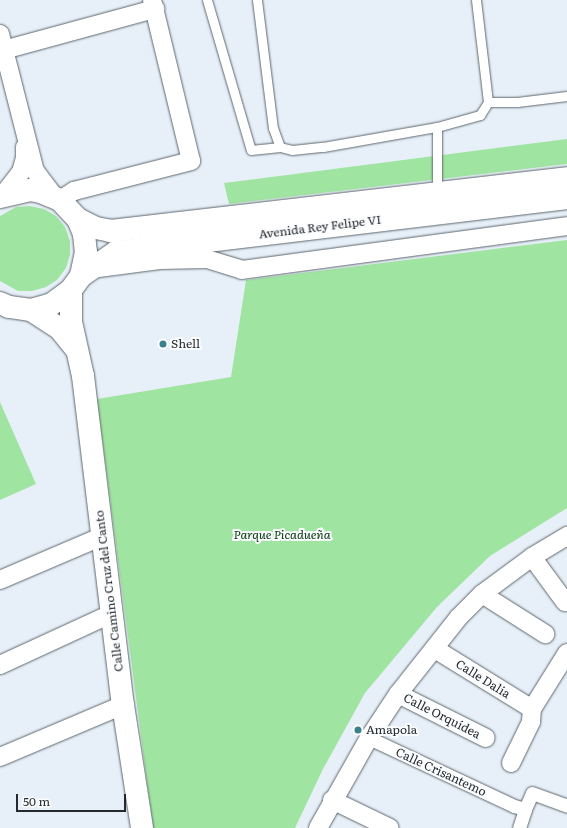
<!DOCTYPE html>
<html>
<head>
<meta charset="utf-8">
<style>
	body { margin:0 }
	#map { position:relative; width:567px; height:828px; overflow:hidden; background:#e7f0f8; font-family:Literata,serif }
	div>[style] { position:absolute }
	.green>* { inset:0; background:#a0e4a1 }
	.roads { filter:drop-shadow(0 0 1px #5e666d) drop-shadow(0 0 1px #5e666d) }
	.service>* { height:9px; margin:-4.5px; padding:0 4.5px; transform-origin:4.5px; border-radius:4.5px; background:#fff }
	.pedestrian>* { height:13px; margin:-6.5px; padding:0 6.5px; transform-origin:6.5px; border-radius:6.5px; background:#fff }
	.minor>* { height:18px; margin:-9px; padding:0 9px; transform-origin:9px; border-radius:9px; background:#fff }
	.tertiary>* { height:22px; margin:-11px; padding:0 11px; transform-origin:11px; border-radius:11px; background:#fff }
	.primary>* { height:22px; margin:-11px; padding:0 11px; transform-origin:11px; border-radius:11px; background:#fff }
	.dots>* { width:11px; height:11px; translate:-50% -50%; box-sizing:border-box; border:2px solid #fafcfe; border-radius:50% }
	span { translate:-50% -50%; white-space:nowrap; text-align:center; line-height:1.15; -webkit-text-stroke:4px #fafcfe; paint-order:stroke }
	.street-label { font-size:12px; color:#272a2d }
	.poi-label { font-size:12px; color:#272a2d }
	.left { translate:0 -50%; text-align:left }
	.park-label { font-size:12px; color:#013509; font-style:italic }
	.scale { position:absolute; left:16px; top:794px; width:110px; height:18px; box-sizing:border-box; border:2px solid #272a2d; border-top:0; padding-left:5px; font-size:12px; line-height:14px; white-space:nowrap; color:#272a2d; -webkit-text-stroke:3px #fafcfe; paint-order:stroke }
</style>
</head>
<body>
<div id="map">
	<div class="green">
		<i style="clip-path:polygon(567px 139px,567px 164px,229px 204px,224px 183px)"></i>
		<i style="clip-path:polygon(30px 206px,44px 209px,56px 216px,65px 227px,70px 241px,70px 255px,66px 268px,57px 280px,46px 287px,32px 291px,18px 291px,0 281px,0 216px,16px 207px)"></i>
		<i style="clip-path:polygon(567px 240px,567px 508px,490px 556px,437px 607px,365px 693px,323px 769px,295px 828px,153px 828px,97px 399px,231px 377px,246px 280px)"></i>
		<i style="clip-path:polygon(0 402px,36px 484px,0 500px)"></i>
	</div>
	<div class="roads">
		<div class="service">
			<i style="left:207px;top:0;width:156px;rotate:73.7deg"></i>
			<i style="left:251px;top:150px;width:29px;rotate:-6deg"></i>
			<i style="left:257px;top:0;width:129px;rotate:82.9deg"></i>
			<i style="left:273px;top:128px;width:20px;rotate:70deg"></i>
			<i style="left:280px;top:147px;width:12px;rotate:14deg"></i>
			<i style="left:292px;top:150px;width:31px;rotate:-6deg"></i>
			<i style="left:323px;top:147px;width:116px;rotate:-10deg"></i>
			<i style="left:437px;top:127px;width:45px;rotate:-15.6deg"></i>
			<i style="left:480px;top:115px;width:15px;rotate:-58deg"></i>
			<i style="left:488px;top:102px;width:103px;rotate:-96.7deg"></i>
			<i style="left:488px;top:102px;width:29px"></i>
			<i style="left:517px;top:102px;width:50px;rotate:-6.8deg"></i>
			<i style="left:437px;top:194px;width:67px;rotate:-90deg"></i>
		</div>
		<div class="pedestrian">
			<i style="left:369px;top:738px;width:160px;rotate:25.1deg"></i>
			<i style="left:514px;top:806px;width:11px;rotate:15deg"></i>
			<i style="left:525px;top:809px;width:17px;rotate:-66deg"></i>
			<i style="left:532px;top:793px;width:37px;rotate:20deg"></i>
			<i style="left:519px;top:828px;width:20px;rotate:-72deg"></i>
		</div>
		<div class="minor">
			<i style="left:0;top:34px;width:141px;rotate:75.7deg"></i>
			<i style="left:35px;top:171px;width:31px;rotate:53deg"></i>
			<i style="left:0;top:51px;width:161px;rotate:-15.2deg"></i>
			<i style="left:3px;top:195px;width:29px;rotate:-52deg"></i>
			<i style="left:21px;top:172px;width:15px;rotate:-74deg"></i>
			<i style="left:25px;top:158px;width:11px;rotate:-90deg"></i>
			<i style="left:60px;top:200px;width:17px;rotate:-33deg"></i>
			<i style="left:74px;top:191px;width:121px;rotate:-14.4deg"></i>
			<i style="left:191px;top:161px;width:166px;rotate:-103.6deg"></i>
			<i style="left:91px;top:269px;width:69px;rotate:-7.5deg"></i>
			<i style="left:159px;top:260px;width:48px;rotate:-1.2deg"></i>
			<i style="left:207px;top:259px;width:37px;rotate:17deg"></i>
			<i style="left:242px;top:270px;width:328px;rotate:-7.7deg"></i>
			<i style="left:532px;top:557px;width:56px;rotate:53.7deg"></i>
			<i style="left:0;top:580px;width:112px;rotate:-23.1deg"></i>
			<i style="left:482px;top:594px;width:75px;rotate:32.4deg"></i>
			<i style="left:435px;top:649px;width:114px;rotate:31.7deg"></i>
			<i style="left:0;top:665px;width:124px;rotate:-24.7deg"></i>
			<i style="left:398px;top:694px;width:98px;rotate:26.6deg"></i>
			<i style="left:0;top:757px;width:134px;rotate:-22.9deg"></i>
			<i style="left:511px;top:763px;width:46px;rotate:-64deg"></i>
			<i style="left:531px;top:722px;width:13px;rotate:-86deg"></i>
			<i style="left:532px;top:709px;width:66px;rotate:-58deg"></i>
			<i style="left:332px;top:800px;width:64px;rotate:25.8deg"></i>
			<i style="left:318px;top:828px;width:103px;rotate:-60.5deg"></i>
			<i style="left:369px;top:738px;width:53px;rotate:-56.6deg"></i>
			<i style="left:398px;top:694px;width:98px;rotate:-51.6deg"></i>
			<i style="left:459px;top:617px;width:33px;rotate:-45deg"></i>
			<i style="left:482px;top:594px;width:62px;rotate:-36.5deg"></i>
			<i style="left:532px;top:557px;width:41px;rotate:-31deg"></i>
		</div>
		<div class="tertiary">
			<i style="left:71px;top:290px;width:32px;rotate:90deg"></i>
			<i style="left:71px;top:322px;width:55px;rotate:77.5deg"></i>
			<i style="left:83px;top:376px;width:331px;rotate:83.1deg"></i>
			<i style="left:123px;top:705px;width:124px;rotate:81.2deg"></i>
			<i style="left:31px;top:310px;width:35px;rotate:33deg"></i>
			<i style="left:60px;top:329px;width:26px;rotate:51deg"></i>
		</div>
		<div class="primary">
			<i style="left:0;top:197px;width:31px;rotate:-13deg"></i>
			<i style="left:30px;top:190px;width:11px;rotate:10deg"></i>
			<i style="left:41px;top:192px;width:21px;rotate:23deg"></i>
			<i style="left:60px;top:200px;width:26px;rotate:47deg"></i>
			<i style="left:78px;top:219px;width:16px;rotate:68deg"></i>
			<i style="left:84px;top:234px;width:18px;rotate:84deg"></i>
			<i style="left:86px;top:252px;width:25px;rotate:102deg"></i>
			<i style="left:81px;top:276px;width:17px;rotate:126deg"></i>
			<i style="left:71px;top:290px;width:24px;rotate:144deg"></i>
			<i style="left:52px;top:304px;width:22px;rotate:164deg"></i>
			<i style="left:31px;top:310px;width:22px;rotate:-172deg"></i>
			<i style="left:9px;top:307px;width:10px;rotate:-156deg"></i>
			<i style="left:78px;top:219px;width:20px;rotate:27deg"></i>
			<i style="left:96px;top:228px;width:15px;rotate:11deg"></i>
			<i style="left:111px;top:231px;width:459px;rotate:-6.6deg"></i>
			<i style="left:81px;top:276px;width:42px;rotate:-34.4deg"></i>
			<i style="left:116px;top:252px;width:454px;rotate:-6.8deg"></i>
		</div>
	</div>
	<div class="dots">
		<i style="left:163px;top:344px;background:#3a828a"></i>
		<i style="left:358px;top:730px;background:#3a828a"></i>
	</div>
	<div class="street-label">
		<span style="left:320px;top:227px;rotate:-7deg">Avenida Rey Felipe VI</span>
		<span style="left:109px;top:591px;rotate:-97deg">Calle Camino Cruz del Canto</span>
		<span style="left:483px;top:679px;rotate:32deg">Calle Dalia</span>
		<span style="left:442px;top:716px;rotate:27deg">Calle Orquídea</span>
		<span style="left:441px;top:772px;rotate:25deg">Calle Crisantemo</span>
	</div>
	<div class="poi-label">
		<span class="left" style="left:171px;top:344px">Shell</span>
		<span class="left" style="left:366px;top:730px">Amapola</span>
	</div>
	<div class="park-label">
		<span style="left:282px;top:535px">Parque Picadueña</span>
	</div>
	<div class="scale">50 m</div>
</div>
</body>
</html>
